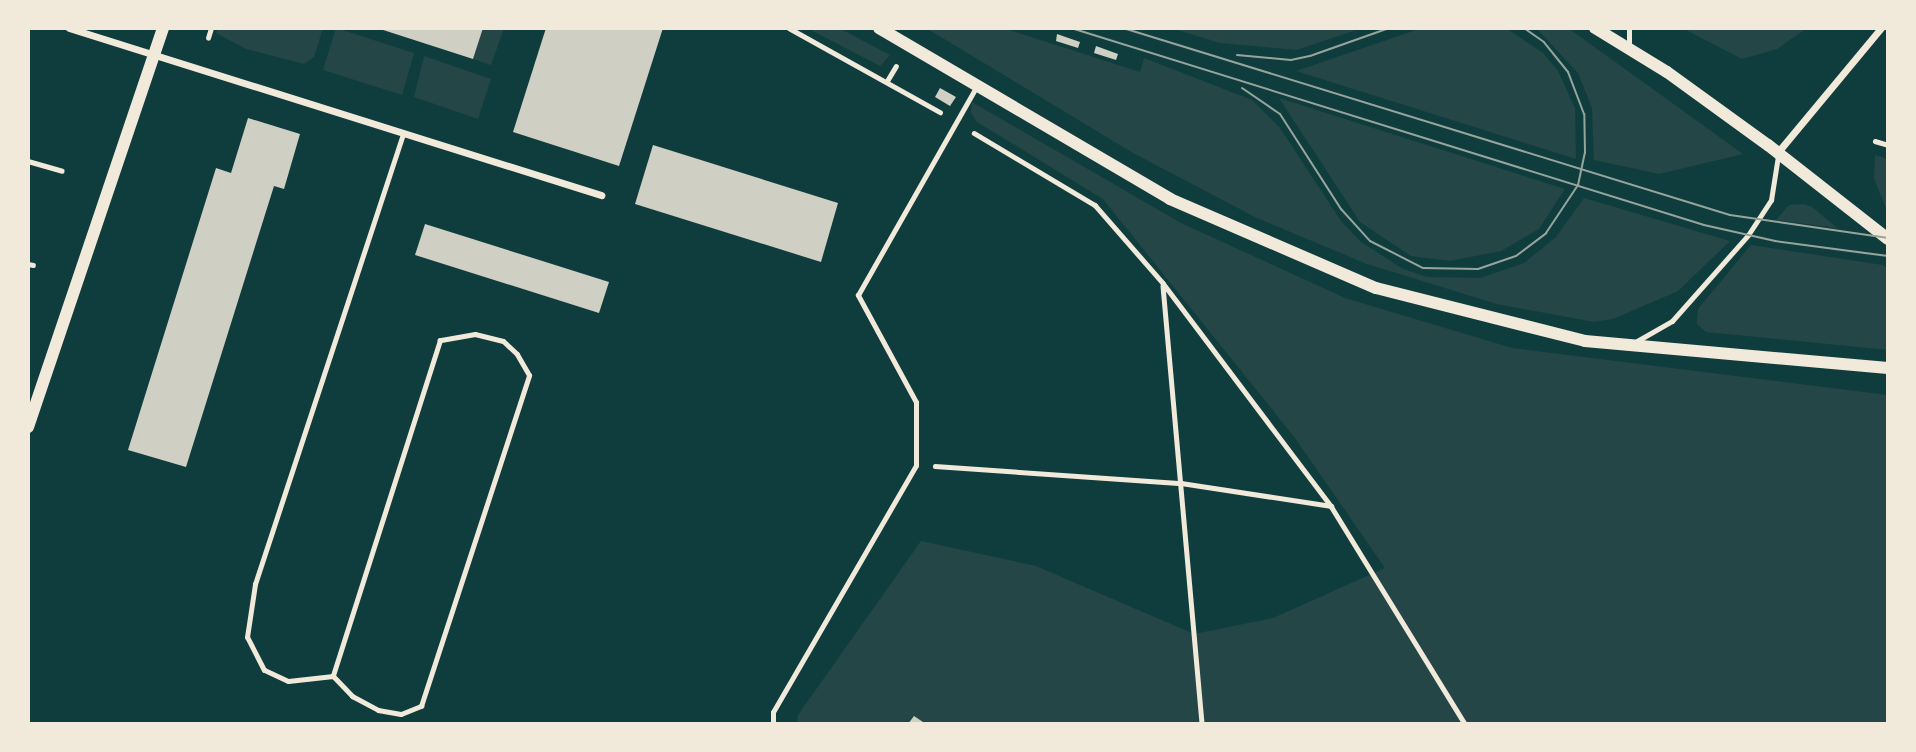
<!DOCTYPE html>
<html>
<head>
<meta charset="utf-8">
<style>
	body { margin:0 }
	#map { position:relative; width:1916px; height:752px; overflow:hidden; background:#0f3d3e; font-family:"Source Serif 4",serif }
	div>[style] { position:absolute }
	.green>* { inset:0; background:#244646 }
	.building>* { inset:0; background:#cfcfc3 }
	.path>* { height:4.5px; margin:-2.25px; padding:0 2.25px; transform-origin:2.25px; border-radius:2.25px; background:#f1e9da }
	.service>* { height:5px; margin:-2.5px; padding:0 2.5px; transform-origin:2.5px; border-radius:2.5px; background:#f1e9da }
	.minor>* { height:7px; margin:-3.5px; padding:0 3.5px; transform-origin:3.5px; border-radius:3.5px; background:#f1e9da }
	.tertiary>* { height:12px; margin:-6px; padding:0 6px; transform-origin:6px; border-radius:6px; background:#f1e9da }
	.tram>* { height:2px; margin:-1px; padding:0 1px; transform-origin:1px; border-radius:1px; background:#97a49c }
	span { translate:-50% -50%; white-space:nowrap; text-align:center; line-height:1.15; -webkit-text-stroke:5px #f1e9da; paint-order:stroke }
	.frame { position:absolute; inset:0; border:30px solid #f1e9da; pointer-events:none }
</style>
</head>
<body>
<div id="map">
	<div class="green">
		<i style="clip-path:polygon(218px 28px,323px 28px,314px 57px,304px 64px,246px 49px,216px 33px)"></i>
		<i style="clip-path:polygon(336px 28px,414px 53px,402px 95px,323px 70px)"></i>
		<i style="clip-path:polygon(483px 28px,504px 28px,491px 65px,473px 59px)"></i>
		<i style="clip-path:polygon(807px 28px,839px 28px,890px 55px,880px 66px)"></i>
		<i style="clip-path:polygon(926px 28px,1003px 28px,1140px 72px,1144px 58px,1252px 100px,1280px 128px,1341px 221px,1361px 242px,1403px 269px,1427px 277px,1480px 278px,1524px 263px,1556px 237px,1584px 198px,1730px 241px,1678px 291px,1613px 319px,1594px 322px,1497px 304px,1367px 264px,1257px 218px,1133px 153px)"></i>
		<i style="clip-path:polygon(1171px 28px,1362px 28px,1297px 50px,1220px 43px)"></i>
		<i style="clip-path:polygon(1422px 28px,1506px 28px,1543px 53px,1558px 71px,1575px 108px,1576px 159px,1296px 71px)"></i>
		<i style="clip-path:polygon(1536px 28px,1568px 28px,1743px 154px,1659px 174px,1594px 160px,1592px 108px,1578px 73px)"></i>
		<i style="clip-path:polygon(1682px 28px,1807px 28px,1777px 49px,1742px 59px)"></i>
		<i style="clip-path:polygon(424px 56px,491px 79px,478px 119px,414px 97px)"></i>
		<i style="clip-path:polygon(1279px 98px,1565px 189px,1539px 229px,1501px 251px,1450px 261px,1411px 256px,1360px 222px)"></i>
		<i style="clip-path:polygon(972px 102px,1181px 223px,1345px 298px,1512px 348px,1888px 395px,1888px 724px,797px 724px,798px 715px,921px 541px,1036px 566px,1194px 634px,1273px 618px,1385px 568px,1295px 438px,1103px 199px,977px 122px,971px 113px)"></i>
		<i style="clip-path:polygon(1875px 155px,1888px 159px,1888px 213px,1874px 179px)"></i>
		<i style="clip-path:polygon(1803px 204px,1812px 207px,1837px 228px,1776px 220px,1789px 205px)"></i>
		<i style="clip-path:polygon(1751px 245px,1883px 265px,1888px 269px,1888px 350px,1706px 332px,1697px 324px,1698px 309px)"></i>
	</div>
	<div class="building">
		<i style="clip-path:polygon(377px 28px,483px 28px,473px 59px)"></i>
		<i style="clip-path:polygon(546px 28px,663px 28px,619px 166px,513px 132px)"></i>
		<i style="clip-path:polygon(1057px 34px,1080px 42px,1078px 48px,1056px 41px)"></i>
		<i style="clip-path:polygon(1096px 46px,1118px 54px,1116px 60px,1094px 53px)"></i>
		<i style="clip-path:polygon(940px 88px,956px 97px,950px 106px,935px 97px)"></i>
		<i style="clip-path:polygon(248px 118px,300px 134px,284px 189px,274px 186px,186px 467px,128px 450px,216px 168px,231px 173px)"></i>
		<i style="clip-path:polygon(653px 145px,838px 203px,821px 262px,635px 204px)"></i>
		<i style="clip-path:polygon(425px 224px,609px 282px,599px 313px,415px 255px)"></i>
		<i style="clip-path:polygon(914px 716px,926px 724px,908px 724px)"></i>
	</div>
	<div class="path">
		<i style="left:789px;top:28px;width:173px;rotate:29.1deg"></i>
		<i style="left:208px;top:38px;width:10px;rotate:-73deg"></i>
		<i style="left:887px;top:81px;width:17px;rotate:-59deg"></i>
		<i style="left:974px;top:133px;width:141px;rotate:30.8deg"></i>
		<i style="left:1095px;top:205px;width:103px;rotate:48.9deg"></i>
		<i style="left:1163px;top:283px;width:279px;rotate:53deg"></i>
		<i style="left:1331px;top:506px;width:256px;rotate:58.4deg"></i>
		<i style="left:1875px;top:141px;width:14px;rotate:17deg"></i>
		<i style="left:28px;top:161px;width:35px;rotate:16deg"></i>
		<i style="left:28px;top:264px;width:5px;rotate:11deg"></i>
		<i style="left:1163px;top:286px;width:440px;rotate:84.9deg"></i>
		<i style="left:935px;top:466px;width:247px;rotate:4deg"></i>
		<i style="left:1181px;top:483px;width:152px;rotate:8.7deg"></i>
	</div>
	<div class="service">
		<i style="left:1629px;top:48px;width:20px;rotate:-90deg"></i>
		<i style="left:1637px;top:341px;width:40px;rotate:-29.7deg"></i>
		<i style="left:1672px;top:321px;width:115px;rotate:-48.5deg"></i>
		<i style="left:1748px;top:235px;width:42px;rotate:-56.7deg"></i>
		<i style="left:1771px;top:200px;width:45px;rotate:-81deg"></i>
		<i style="left:333px;top:676px;width:28px;rotate:46deg"></i>
		<i style="left:352px;top:696px;width:30px;rotate:28deg"></i>
		<i style="left:378px;top:710px;width:23px;rotate:10deg"></i>
		<i style="left:401px;top:714px;width:22px;rotate:-22deg"></i>
		<i style="left:421px;top:706px;width:348px;rotate:-71.9deg"></i>
		<i style="left:529px;top:375px;width:24px;rotate:-120deg"></i>
		<i style="left:517px;top:354px;width:19px;rotate:-137deg"></i>
		<i style="left:503px;top:341px;width:29px;rotate:-166deg"></i>
		<i style="left:475px;top:334px;width:36px;rotate:170deg"></i>
		<i style="left:440px;top:340px;width:353px;rotate:107.7deg"></i>
		<i style="left:333px;top:676px;width:45px;rotate:173.7deg"></i>
		<i style="left:288px;top:681px;width:26px;rotate:-155deg"></i>
		<i style="left:264px;top:670px;width:37px;rotate:-117deg"></i>
		<i style="left:247px;top:637px;width:54px;rotate:-81.4deg"></i>
		<i style="left:255px;top:584px;width:474px;rotate:-71.8deg"></i>
		<i style="left:773px;top:724px;width:12px;rotate:-90deg"></i>
		<i style="left:773px;top:712px;width:285px;rotate:-59.9deg"></i>
		<i style="left:916px;top:465px;width:63px;rotate:-90deg"></i>
		<i style="left:916px;top:402px;width:122px;rotate:-118.5deg"></i>
		<i style="left:858px;top:295px;width:239px;rotate:-60.4deg"></i>
	</div>
	<div class="minor">
		<i style="left:69px;top:28px;width:558px;rotate:17.43deg"></i>
		<i style="left:1778px;top:152px;width:161px;rotate:-50.3deg"></i>
	</div>
	<div class="tertiary">
		<i style="left:879px;top:28px;width:338px;rotate:30.4deg"></i>
		<i style="left:1170px;top:199px;width:224px;rotate:23.4deg"></i>
		<i style="left:1376px;top:288px;width:216px;rotate:14.2deg"></i>
		<i style="left:1585px;top:341px;width:304px;rotate:5.1deg"></i>
		<i style="left:1595px;top:28px;width:84px;rotate:31.4deg"></i>
		<i style="left:1667px;top:72px;width:125px;rotate:35.9deg"></i>
		<i style="left:1768px;top:145px;width:152px;rotate:38.1deg"></i>
		<i style="left:28px;top:427px;width:421px;rotate:-71.3deg"></i>
	</div>
	<div class="tram">
		<i style="left:1071px;top:28px;width:663px;rotate:17.29deg"></i>
		<i style="left:1704px;top:225px;width:73px;rotate:12.7deg"></i>
		<i style="left:1775px;top:241px;width:114px;rotate:7.6deg"></i>
		<i style="left:1123px;top:28px;width:635px;rotate:17.12deg"></i>
		<i style="left:1730px;top:215px;width:160px;rotate:8.3deg"></i>
		<i style="left:1237px;top:55px;width:54px;rotate:5.3deg"></i>
		<i style="left:1291px;top:60px;width:19px;rotate:-12deg"></i>
		<i style="left:1310px;top:56px;width:84px;rotate:-19.5deg"></i>
		<i style="left:1242px;top:88px;width:46px;rotate:34.4deg"></i>
		<i style="left:1280px;top:114px;width:113px;rotate:57.3deg"></i>
		<i style="left:1341px;top:209px;width:43px;rotate:47.8deg"></i>
		<i style="left:1370px;top:241px;width:59px;rotate:27deg"></i>
		<i style="left:1423px;top:268px;width:55px;rotate:1deg"></i>
		<i style="left:1478px;top:269px;width:40px;rotate:-18.9deg"></i>
		<i style="left:1516px;top:256px;width:38px;rotate:-37deg"></i>
		<i style="left:1546px;top:233px;width:58px;rotate:-56.3deg"></i>
		<i style="left:1578px;top:185px;width:33px;rotate:-78deg"></i>
		<i style="left:1585px;top:153px;width:39px;rotate:-91deg"></i>
		<i style="left:1584px;top:114px;width:45px;rotate:-110.9deg"></i>
		<i style="left:1568px;top:72px;width:38px;rotate:-129deg"></i>
		<i style="left:1544px;top:42px;width:24px;rotate:-145deg"></i>
	</div>
	<div class="frame"></div>
</div>
</body>
</html>
